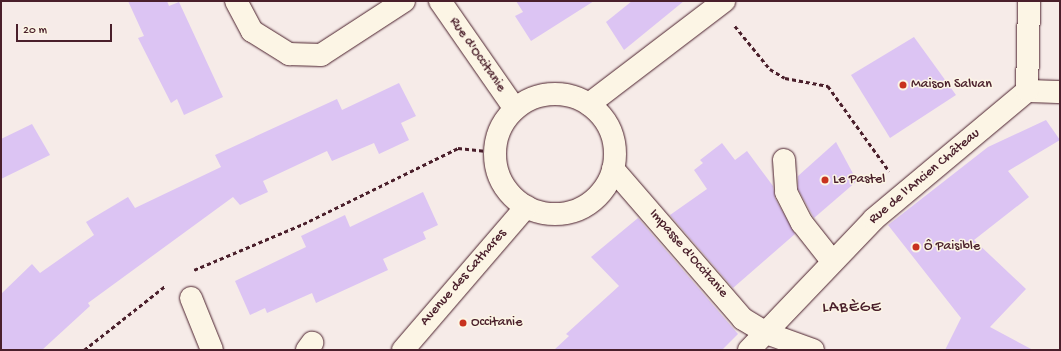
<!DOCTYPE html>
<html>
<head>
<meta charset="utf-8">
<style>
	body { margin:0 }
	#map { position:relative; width:1061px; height:351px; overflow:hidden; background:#f6ebe8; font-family:"Gochi Hand",sans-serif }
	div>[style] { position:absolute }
	.building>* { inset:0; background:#dcc4f3 }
	.path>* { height:2.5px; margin-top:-1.25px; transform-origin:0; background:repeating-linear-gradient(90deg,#4a1f2b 0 4px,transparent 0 7px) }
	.roads { filter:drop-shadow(0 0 1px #4a1f2b) drop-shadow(0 0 1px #4a1f2b) }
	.minor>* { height:22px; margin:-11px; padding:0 11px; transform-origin:11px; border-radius:11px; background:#fcf5e5 }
	.minor>.ring { margin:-11px; padding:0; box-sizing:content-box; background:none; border:22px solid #fcf5e5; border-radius:50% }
	.dots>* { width:11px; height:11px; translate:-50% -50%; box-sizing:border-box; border:2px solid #fcf5e5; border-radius:50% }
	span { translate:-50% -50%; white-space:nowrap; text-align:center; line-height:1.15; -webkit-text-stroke:3px #fcf5e5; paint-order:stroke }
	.street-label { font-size:14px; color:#4a1f2b }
	.poi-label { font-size:14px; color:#4a1f2b }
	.left { translate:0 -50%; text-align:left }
	.quarter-label { font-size:16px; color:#4a1f2b; letter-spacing:1px }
	.frame { position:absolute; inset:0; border:2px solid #4a1f2b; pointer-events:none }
	.scale { position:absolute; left:16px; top:24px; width:96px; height:18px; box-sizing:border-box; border:2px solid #4a1f2b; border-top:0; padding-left:5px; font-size:12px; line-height:14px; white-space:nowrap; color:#4a1f2b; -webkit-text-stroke:3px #fcf5e5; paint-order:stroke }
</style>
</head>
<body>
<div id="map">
	<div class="building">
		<i style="clip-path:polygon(128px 1px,167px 1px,169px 6px,179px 2px,223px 97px,184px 115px,177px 99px,171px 103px,138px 38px,144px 36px)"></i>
		<i style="clip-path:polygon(516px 1px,594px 1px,531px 41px,515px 16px,523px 12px)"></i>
		<i style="clip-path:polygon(632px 1px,684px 1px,624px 50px,606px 22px)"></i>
		<i style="clip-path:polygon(914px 37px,956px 95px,890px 138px,851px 75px)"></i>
		<i style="clip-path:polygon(399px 83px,416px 116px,401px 123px,409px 140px,379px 154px,374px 143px,332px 161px,327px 151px,263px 181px,268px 192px,240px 205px,233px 197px,88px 303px,90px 306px,42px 350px,1px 350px,1px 294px,32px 264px,40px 273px,94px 235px,86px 222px,128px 197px,135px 208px,221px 167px,215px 155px,337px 99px,342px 110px)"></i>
		<i style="clip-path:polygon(1046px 120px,1060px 140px,1008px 171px,1029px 197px,974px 240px,1026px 289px,990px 327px,1033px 350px,945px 350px,961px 318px,888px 225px,988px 147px)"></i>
		<i style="clip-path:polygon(32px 124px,50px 155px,1px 179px,1px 139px)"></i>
		<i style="clip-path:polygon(836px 142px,857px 181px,814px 218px,798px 189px,798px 176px)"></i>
		<i style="clip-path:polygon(722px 143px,735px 160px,747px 151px,773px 186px,775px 198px,795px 234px,733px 288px,670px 215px,707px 189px,694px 170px,703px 163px,700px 160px)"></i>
		<i style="clip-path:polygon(423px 192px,438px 225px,423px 232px,426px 239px,383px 259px,388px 270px,316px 303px,312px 293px,267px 313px,265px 308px,250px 315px,235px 281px,306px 247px,301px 236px,345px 215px,350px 227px)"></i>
		<i style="clip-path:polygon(638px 218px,738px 334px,722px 350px,554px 350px,569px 336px,566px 334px,619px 286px,591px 257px)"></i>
	</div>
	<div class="path">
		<i style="left:735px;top:26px;width:55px;rotate:50.9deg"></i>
		<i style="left:770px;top:69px;width:17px;rotate:31deg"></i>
		<i style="left:785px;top:78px;width:44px;rotate:10.5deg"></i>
		<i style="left:828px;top:86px;width:105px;rotate:54.3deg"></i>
		<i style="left:194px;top:270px;width:118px;rotate:-22.9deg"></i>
		<i style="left:303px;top:224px;width:173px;rotate:-26.1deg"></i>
		<i style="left:458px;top:148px;width:36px;rotate:6deg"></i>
		<i style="left:84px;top:350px;width:103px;rotate:-38.3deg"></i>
	</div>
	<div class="roads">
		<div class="minor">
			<i style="left:236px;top:1px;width:34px;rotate:62deg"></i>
			<i style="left:252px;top:31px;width:44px;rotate:31.9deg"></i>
			<i style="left:289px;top:54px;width:32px;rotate:2deg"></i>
			<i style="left:321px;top:55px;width:99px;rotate:-33deg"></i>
			<i style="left:440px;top:1px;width:131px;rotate:55.2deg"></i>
			<i style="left:1027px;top:91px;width:33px;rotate:2deg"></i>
			<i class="ring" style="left:495px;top:94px;width:98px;height:98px"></i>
			<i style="left:589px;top:104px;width:170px;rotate:-37.3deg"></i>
			<i style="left:784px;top:160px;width:32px;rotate:86deg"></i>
			<i style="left:786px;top:192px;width:35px;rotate:63deg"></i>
			<i style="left:802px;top:223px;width:48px;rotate:51.7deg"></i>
			<i style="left:613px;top:169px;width:198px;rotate:49.1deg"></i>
			<i style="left:743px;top:319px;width:27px;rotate:31deg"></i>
			<i style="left:766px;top:333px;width:50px;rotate:19.9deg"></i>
			<i style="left:191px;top:298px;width:56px;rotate:68deg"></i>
			<i style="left:307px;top:350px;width:9px;rotate:-54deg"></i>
			<i style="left:403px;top:350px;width:189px;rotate:-49.3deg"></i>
			<i style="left:749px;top:350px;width:181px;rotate:-46.3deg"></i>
			<i style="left:874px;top:219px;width:199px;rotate:-39.9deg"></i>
			<i style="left:1027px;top:91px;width:90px;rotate:-88.7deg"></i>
		</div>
	</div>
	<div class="dots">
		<i style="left:903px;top:85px;background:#c8321e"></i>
		<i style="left:825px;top:180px;background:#c8321e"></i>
		<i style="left:916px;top:247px;background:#c8321e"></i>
		<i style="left:463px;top:323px;background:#c8321e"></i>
	</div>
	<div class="street-label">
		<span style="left:477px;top:55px;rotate:55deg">Rue d'Occitanie</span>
		<span style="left:925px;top:177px;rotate:-40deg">Rue de l'Ancien Château</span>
		<span style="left:688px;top:254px;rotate:49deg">Impasse d'Occitanie</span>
		<span style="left:464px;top:278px;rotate:-49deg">Avenue des Cathares</span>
	</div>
	<div class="poi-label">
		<span class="left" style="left:911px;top:85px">Maison Salvan</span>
		<span class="left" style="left:833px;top:180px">Le Pastel</span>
		<span class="left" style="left:924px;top:247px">Ô Paisible</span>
		<span class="left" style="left:471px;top:323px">Occitanie</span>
	</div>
	<div class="quarter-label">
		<span style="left:852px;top:309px">LABÈGE</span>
	</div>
	<div class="frame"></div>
	<div class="scale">20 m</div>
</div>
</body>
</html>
